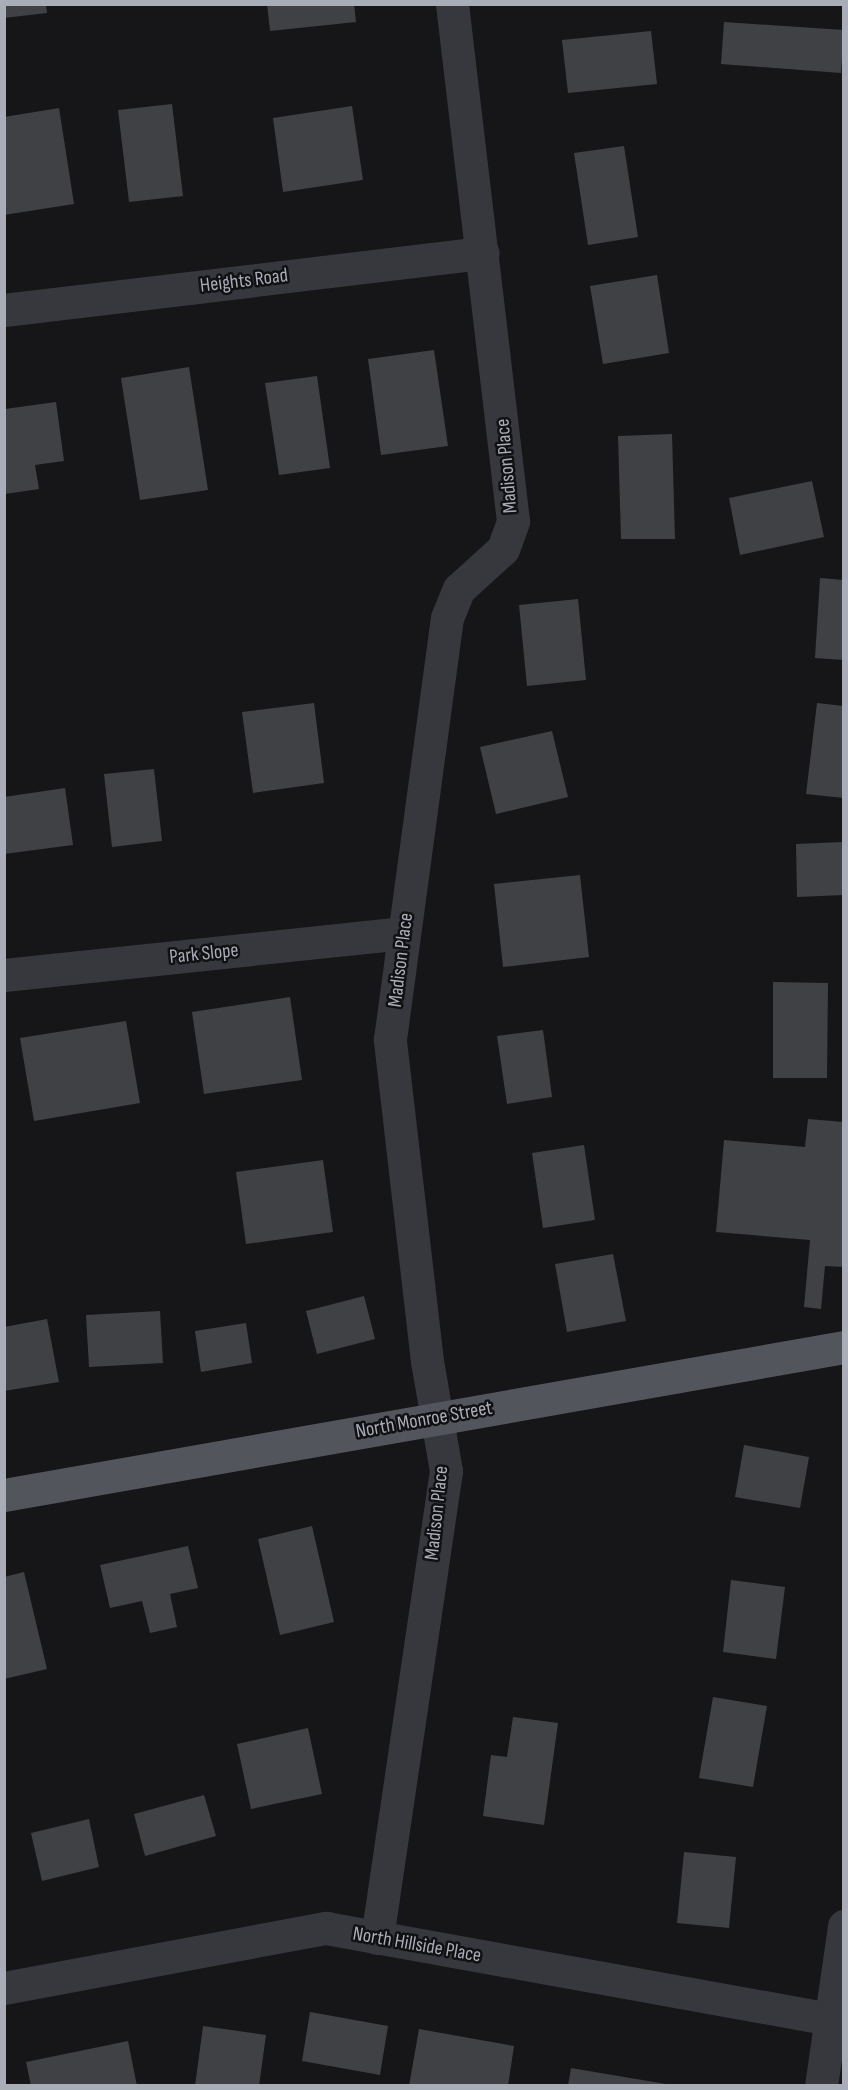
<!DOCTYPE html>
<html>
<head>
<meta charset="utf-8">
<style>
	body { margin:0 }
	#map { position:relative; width:848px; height:2090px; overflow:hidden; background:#161618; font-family:"Sofia Sans Condensed",sans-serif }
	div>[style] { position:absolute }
	.building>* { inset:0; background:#404145 }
	.minor>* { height:33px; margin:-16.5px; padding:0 16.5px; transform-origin:16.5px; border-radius:16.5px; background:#37383d }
	.major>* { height:33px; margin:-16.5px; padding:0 16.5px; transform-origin:16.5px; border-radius:16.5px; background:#53555c }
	span { translate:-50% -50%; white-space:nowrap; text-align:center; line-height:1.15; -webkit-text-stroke:5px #111113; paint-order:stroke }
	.street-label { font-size:20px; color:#a8adb8 }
	.frame { position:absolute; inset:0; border:6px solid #a8adb8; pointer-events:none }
</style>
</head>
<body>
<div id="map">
	<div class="building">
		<i style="clip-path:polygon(267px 4px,354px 4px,356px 22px,270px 31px)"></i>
		<i style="clip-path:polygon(4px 5px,46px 5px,47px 13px,4px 18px)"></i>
		<i style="clip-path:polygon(724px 22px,844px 30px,841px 73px,721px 64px)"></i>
		<i style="clip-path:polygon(651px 31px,657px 84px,568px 93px,562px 40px)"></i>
		<i style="clip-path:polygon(172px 104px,183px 196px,129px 202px,118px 110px)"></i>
		<i style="clip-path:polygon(352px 106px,363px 180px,283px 192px,273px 118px)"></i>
		<i style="clip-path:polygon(59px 108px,74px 204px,4px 215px,4px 117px)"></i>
		<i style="clip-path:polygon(624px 146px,638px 237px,588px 245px,574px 153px)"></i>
		<i style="clip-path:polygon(657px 275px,669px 353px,603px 364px,590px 286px)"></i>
		<i style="clip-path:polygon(434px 350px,448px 446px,381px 455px,368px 359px)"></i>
		<i style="clip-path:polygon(189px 367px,208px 490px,140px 500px,121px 378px)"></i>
		<i style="clip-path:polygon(317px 376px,330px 468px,279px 475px,265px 383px)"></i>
		<i style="clip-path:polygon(56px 402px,64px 461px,35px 465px,39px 489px,5px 494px,5px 409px)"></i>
		<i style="clip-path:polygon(672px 434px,675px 539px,621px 539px,618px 436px)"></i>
		<i style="clip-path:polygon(812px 481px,824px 537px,740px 555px,729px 498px)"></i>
		<i style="clip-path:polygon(820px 578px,844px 580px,844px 660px,815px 658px)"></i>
		<i style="clip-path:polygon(578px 599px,586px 680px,527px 686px,519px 605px)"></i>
		<i style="clip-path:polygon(314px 703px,324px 783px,253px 793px,242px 712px)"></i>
		<i style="clip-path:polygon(817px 703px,844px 706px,844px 798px,806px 794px)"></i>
		<i style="clip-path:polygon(552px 731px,568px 797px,496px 814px,480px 747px)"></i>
		<i style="clip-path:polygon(154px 769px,162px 841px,112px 847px,104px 774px)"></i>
		<i style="clip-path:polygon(65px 788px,73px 845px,4px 854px,4px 797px)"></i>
		<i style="clip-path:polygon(844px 842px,844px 895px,797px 897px,796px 844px)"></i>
		<i style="clip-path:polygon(580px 875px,589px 957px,503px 967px,494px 884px)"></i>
		<i style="clip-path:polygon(773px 982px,828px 983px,827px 1078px,773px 1078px)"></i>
		<i style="clip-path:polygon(290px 997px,302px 1080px,204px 1094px,192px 1012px)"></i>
		<i style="clip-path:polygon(126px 1021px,140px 1103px,34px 1121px,20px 1038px)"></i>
		<i style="clip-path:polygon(543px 1030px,552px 1097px,507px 1104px,497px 1036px)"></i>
		<i style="clip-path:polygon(808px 1119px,844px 1122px,844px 1267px,825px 1266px,821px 1309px,804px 1307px,810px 1240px,716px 1232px,724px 1140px,805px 1147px)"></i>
		<i style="clip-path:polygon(584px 1145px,595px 1220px,543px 1228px,532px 1153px)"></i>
		<i style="clip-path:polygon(323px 1160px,333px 1232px,246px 1244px,236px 1172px)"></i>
		<i style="clip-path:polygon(613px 1254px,626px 1321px,567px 1332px,555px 1264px)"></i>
		<i style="clip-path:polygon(364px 1296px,375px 1339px,317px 1354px,306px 1311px)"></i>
		<i style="clip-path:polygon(160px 1311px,163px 1363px,89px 1367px,86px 1315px)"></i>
		<i style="clip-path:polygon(47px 1319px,59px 1382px,4px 1391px,4px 1327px)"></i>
		<i style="clip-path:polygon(246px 1323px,252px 1363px,201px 1372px,195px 1331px)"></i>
		<i style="clip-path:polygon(744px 1445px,809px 1457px,800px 1508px,735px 1497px)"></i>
		<i style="clip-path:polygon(312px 1526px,334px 1622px,280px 1635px,258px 1539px)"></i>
		<i style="clip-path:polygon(188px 1546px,198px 1588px,170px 1594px,177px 1627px,150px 1633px,142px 1601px,110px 1608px,100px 1565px)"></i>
		<i style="clip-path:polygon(24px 1572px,47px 1669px,4px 1679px,4px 1577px)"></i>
		<i style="clip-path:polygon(731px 1580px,785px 1587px,776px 1659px,723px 1652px)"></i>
		<i style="clip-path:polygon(713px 1697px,767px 1706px,753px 1787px,699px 1778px)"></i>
		<i style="clip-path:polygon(513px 1717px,558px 1723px,544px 1825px,483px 1816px,491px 1755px,507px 1757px)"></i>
		<i style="clip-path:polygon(308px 1728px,322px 1794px,251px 1809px,237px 1744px)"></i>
		<i style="clip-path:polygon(204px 1795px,216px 1836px,145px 1856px,134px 1814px)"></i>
		<i style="clip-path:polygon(89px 1819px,99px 1867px,42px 1881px,31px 1833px)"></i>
		<i style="clip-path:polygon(684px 1852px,736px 1857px,729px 1928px,677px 1923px)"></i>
		<i style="clip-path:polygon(310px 2012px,388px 2026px,380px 2075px,302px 2061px)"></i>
		<i style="clip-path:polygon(203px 2026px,266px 2035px,259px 2086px,195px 2086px)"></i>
		<i style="clip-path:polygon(419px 2029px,514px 2046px,508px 2086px,409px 2086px)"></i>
		<i style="clip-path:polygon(128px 2041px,137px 2086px,31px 2086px,26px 2062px)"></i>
		<i style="clip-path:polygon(571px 2068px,666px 2084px,666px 2086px,568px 2086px)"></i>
	</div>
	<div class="minor">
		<i style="left:4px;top:310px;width:482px;rotate:-6.8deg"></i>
		<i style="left:4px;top:975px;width:402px;rotate:-6deg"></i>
		<i style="left:377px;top:1938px;width:472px;rotate:-81.6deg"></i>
		<i style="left:446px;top:1471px;width:112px;rotate:-99.8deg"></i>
		<i style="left:427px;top:1361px;width:324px;rotate:-96.6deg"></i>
		<i style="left:390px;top:1039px;width:425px;rotate:-82.3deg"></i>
		<i style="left:447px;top:618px;width:31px;rotate:-68deg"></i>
		<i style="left:459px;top:589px;width:59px;rotate:-42.3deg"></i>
		<i style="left:503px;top:549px;width:30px;rotate:-70deg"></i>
		<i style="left:513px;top:521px;width:521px;rotate:-96.73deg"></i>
		<i style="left:4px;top:1988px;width:328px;rotate:-10.6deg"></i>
		<i style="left:326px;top:1928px;width:512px;rotate:10.23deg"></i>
		<i style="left:821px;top:2086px;width:162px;rotate:-81.8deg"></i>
	</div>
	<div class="major">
		<i style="left:4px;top:1495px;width:853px;rotate:-9.99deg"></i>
	</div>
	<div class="street-label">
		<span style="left:244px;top:281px;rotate:-7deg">Heights Road</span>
		<span style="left:507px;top:466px;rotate:-95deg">Madison Place</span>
		<span style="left:204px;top:954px;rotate:-6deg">Park Slope</span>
		<span style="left:401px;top:960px;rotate:-83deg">Madison Place</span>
		<span style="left:424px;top:1420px;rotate:-10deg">North Monroe Street</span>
		<span style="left:437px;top:1513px;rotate:-84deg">Madison Place</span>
		<span style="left:417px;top:1945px;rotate:10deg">North Hillside Place</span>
	</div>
	<div class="frame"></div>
</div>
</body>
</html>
